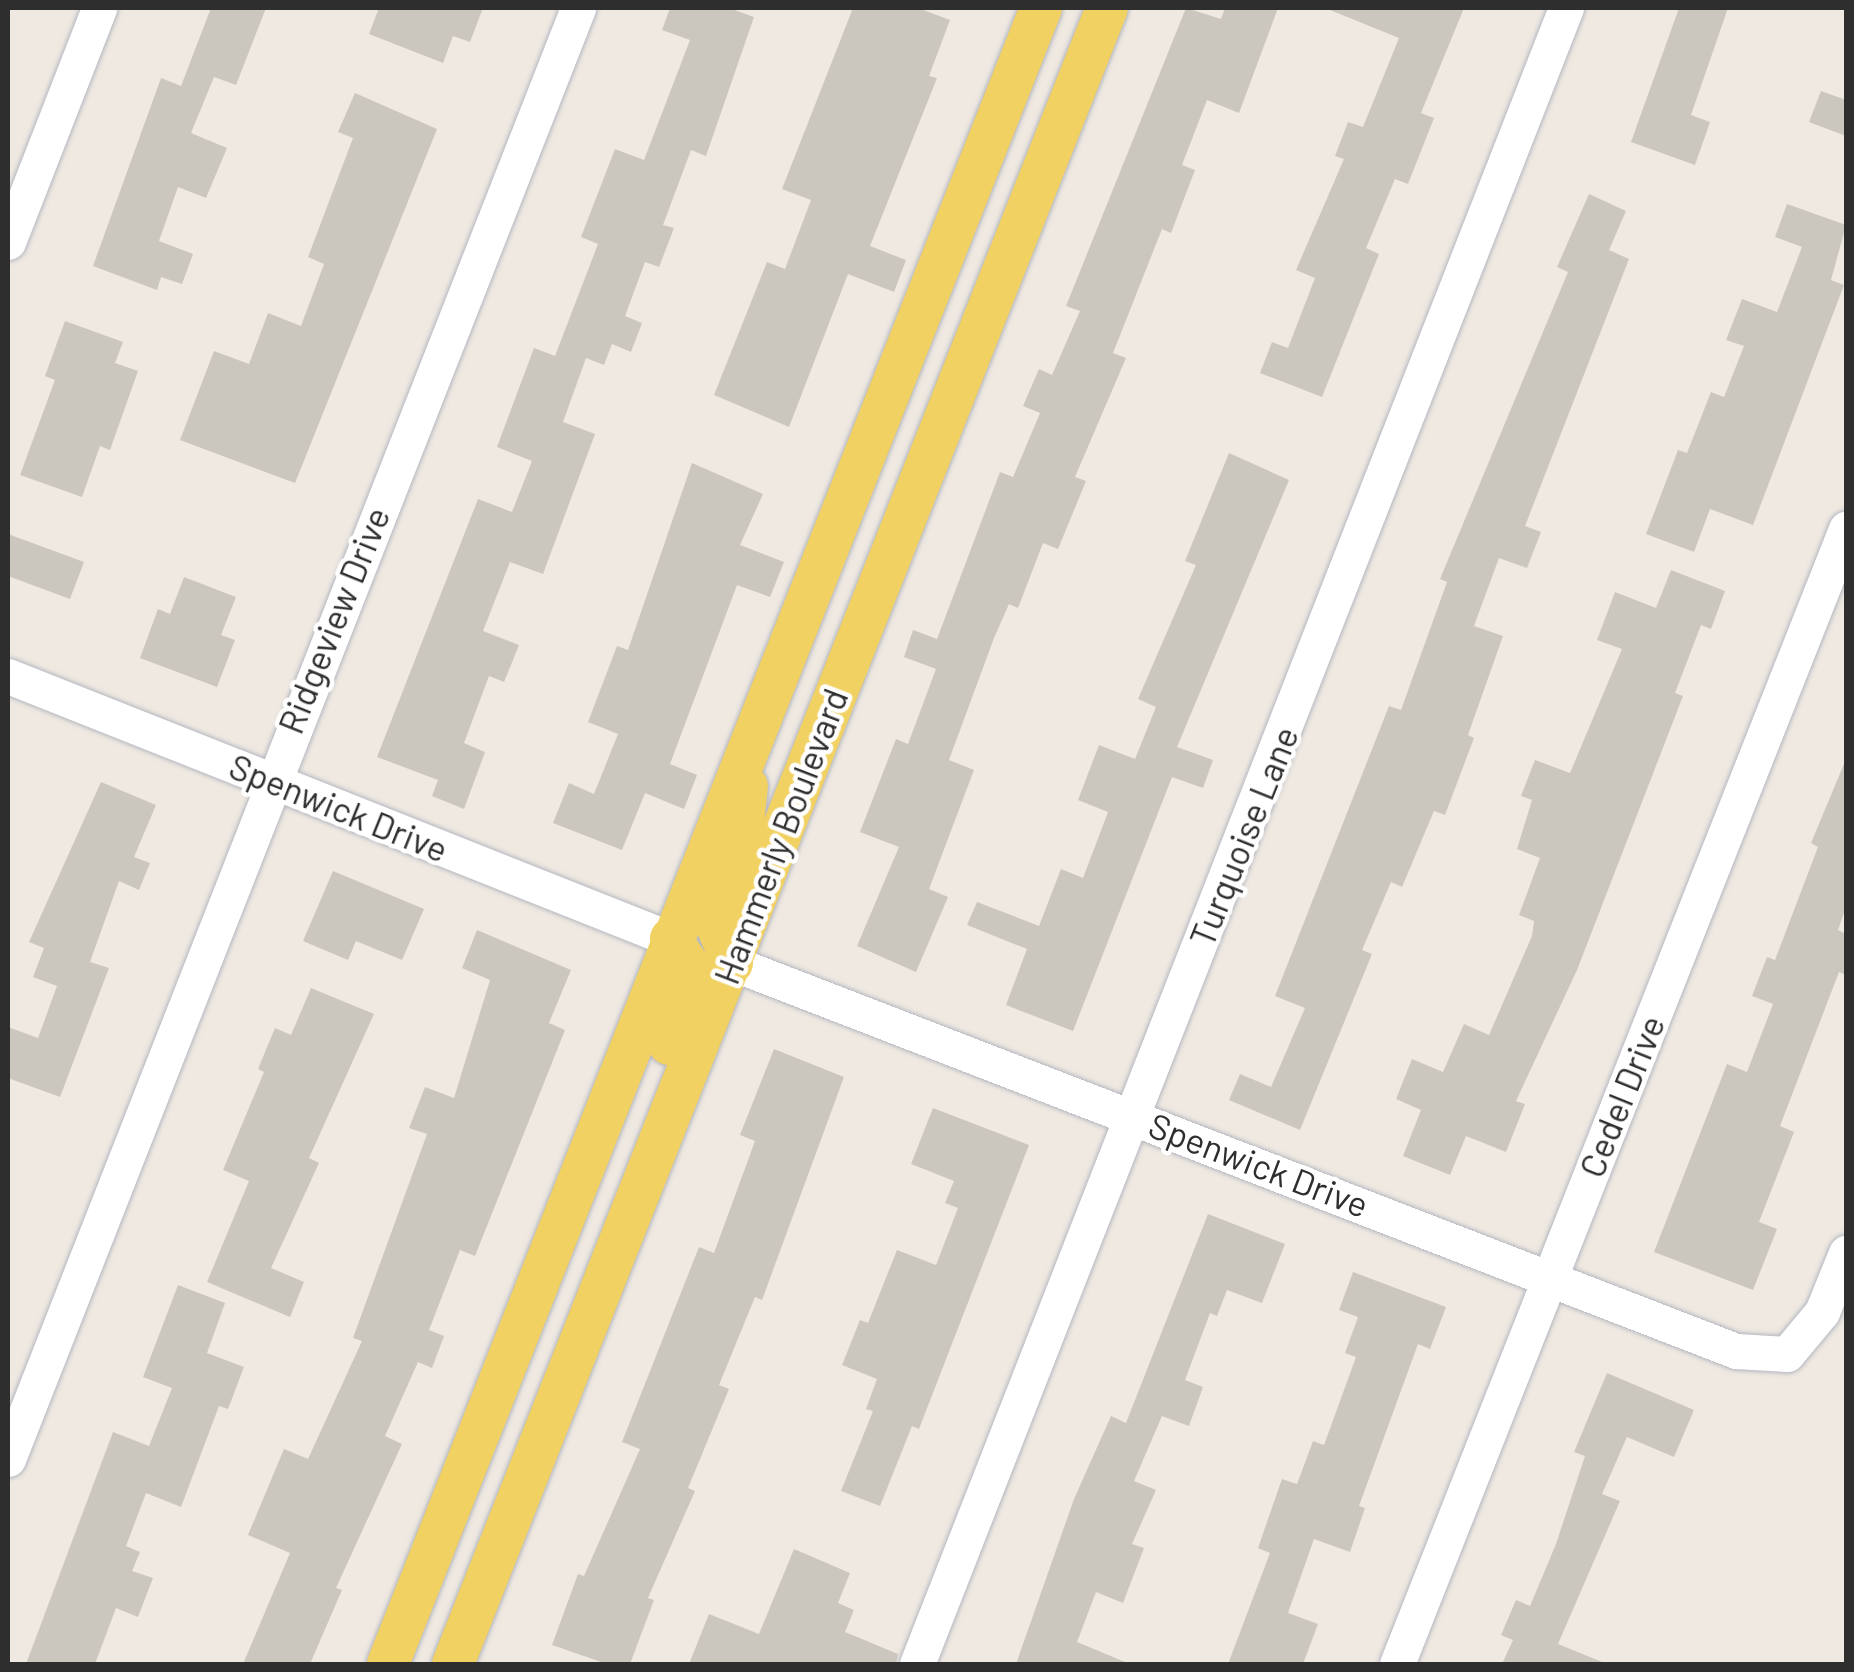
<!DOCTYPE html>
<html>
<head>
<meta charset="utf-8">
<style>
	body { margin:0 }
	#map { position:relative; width:1854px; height:1672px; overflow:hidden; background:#efe9e1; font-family:Barlow,sans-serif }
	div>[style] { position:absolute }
	.building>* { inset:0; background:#cbc7bf }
	.roads { filter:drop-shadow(0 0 2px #b4b7c1) drop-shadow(0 0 2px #b4b7c1) }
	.minor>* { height:35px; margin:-17.5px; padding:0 17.5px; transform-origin:17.5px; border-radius:17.5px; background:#fff }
	.major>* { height:42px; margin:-21px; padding:0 21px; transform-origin:21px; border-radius:21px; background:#f2d163 }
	span { translate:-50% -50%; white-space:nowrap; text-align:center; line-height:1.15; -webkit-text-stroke:9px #fff; paint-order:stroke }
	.street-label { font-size:35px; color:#2e2e2e }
	.frame { position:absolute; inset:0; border:10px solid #2e2e2e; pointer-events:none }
</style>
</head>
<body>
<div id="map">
	<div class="building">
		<i style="clip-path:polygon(211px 8px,266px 8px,236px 85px,214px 77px,191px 133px,227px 148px,206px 198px,178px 187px,159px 241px,193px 254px,182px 284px,161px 277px,157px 290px,93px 266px,161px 78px,181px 86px)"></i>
		<i style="clip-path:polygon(379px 8px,483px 8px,470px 42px,453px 36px,443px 63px,369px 34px)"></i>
		<i style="clip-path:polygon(670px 8px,729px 8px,754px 17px,706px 156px,691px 150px,663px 225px,674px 228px,659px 267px,645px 262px,625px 316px,642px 323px,631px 352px,612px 344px,604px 365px,586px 358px,563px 422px,595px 434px,543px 574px,510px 562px,483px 631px,519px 645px,504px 682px,489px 676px,464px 743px,485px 752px,464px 809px,432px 796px,438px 780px,377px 757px,478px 499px,512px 512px,532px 461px,497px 447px,534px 348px,555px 356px,598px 244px,581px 237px,615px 149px,644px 160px,690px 40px,662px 30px)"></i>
		<i style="clip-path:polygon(853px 8px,918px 8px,950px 20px,929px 76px,937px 78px,870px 246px,906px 260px,894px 292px,848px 274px,789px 427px,714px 395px,767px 262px,785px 269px,811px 200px,782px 189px)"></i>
		<i style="clip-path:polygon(1186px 8px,1221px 19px,1225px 8px,1278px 8px,1239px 113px,1207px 100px,1182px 165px,1195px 170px,1171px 233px,1162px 229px,1113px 353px,1126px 358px,1075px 477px,1086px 481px,1058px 549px,1043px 543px,1018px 608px,1009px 604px,994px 638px,949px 760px,974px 770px,929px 889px,948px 897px,916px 972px,857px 946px,899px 847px,860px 832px,896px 739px,908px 744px,936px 669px,904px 657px,913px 630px,937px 639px,1000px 472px,1013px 477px,1040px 413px,1023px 406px,1039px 369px,1052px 375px,1080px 311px,1066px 306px)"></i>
		<i style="clip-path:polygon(1325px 8px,1464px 8px,1421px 113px,1434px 118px,1408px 184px,1395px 179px,1366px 248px,1379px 254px,1322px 397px,1260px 373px,1272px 342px,1288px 348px,1315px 278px,1296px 270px,1344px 159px,1335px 156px,1348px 122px,1363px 127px,1399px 38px)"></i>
		<i style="clip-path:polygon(1679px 8px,1728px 8px,1691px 115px,1710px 122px,1695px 165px,1631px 142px)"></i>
		<i style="clip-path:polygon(1821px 91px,1846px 100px,1846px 136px,1809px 122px)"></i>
		<i style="clip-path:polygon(355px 93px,437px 129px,295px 483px,180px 440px,214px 351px,249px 364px,268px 313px,301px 326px,324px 264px,308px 257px,353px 138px,338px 132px)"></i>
		<i style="clip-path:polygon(1589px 194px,1626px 211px,1609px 250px,1629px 259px,1525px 526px,1541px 532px,1527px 568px,1499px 558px,1474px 626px,1503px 636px,1468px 735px,1474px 738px,1445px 815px,1434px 811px,1402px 887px,1391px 882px,1362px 950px,1372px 954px,1300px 1130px,1229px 1100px,1240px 1074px,1271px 1087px,1305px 1008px,1275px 996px,1389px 706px,1401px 710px,1447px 582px,1440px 579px,1568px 272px,1557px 267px)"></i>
		<i style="clip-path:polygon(1787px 204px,1846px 225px,1831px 280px,1844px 285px,1753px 525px,1710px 509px,1694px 552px,1646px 534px,1678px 450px,1687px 453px,1711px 392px,1724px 397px,1744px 346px,1726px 340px,1742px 299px,1777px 312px,1802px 247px,1775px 237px)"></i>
		<i style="clip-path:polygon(65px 321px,123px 342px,115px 363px,138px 371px,110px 450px,100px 446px,82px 497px,20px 475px,55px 380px,45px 376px)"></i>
		<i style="clip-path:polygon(1229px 453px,1289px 480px,1177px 747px,1213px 760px,1203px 788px,1172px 777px,1073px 1031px,1006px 1005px,1027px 949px,967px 925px,977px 902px,1039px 926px,1061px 869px,1083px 878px,1108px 812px,1078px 800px,1099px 745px,1135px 759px,1156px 707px,1138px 699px,1196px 565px,1185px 561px)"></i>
		<i style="clip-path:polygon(692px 463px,763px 494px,740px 545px,784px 562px,770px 597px,737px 585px,670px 764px,697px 775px,684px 809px,645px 793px,622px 850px,553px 823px,569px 783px,594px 794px,618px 734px,588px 722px,617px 646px,628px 650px)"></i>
		<i style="clip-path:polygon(8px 534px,84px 562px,70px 599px,8px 576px)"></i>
		<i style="clip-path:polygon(1671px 570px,1725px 591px,1711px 629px,1701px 625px,1675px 693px,1683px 696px,1577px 970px,1516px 1101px,1525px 1104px,1506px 1152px,1466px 1136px,1450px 1175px,1403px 1156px,1421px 1110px,1396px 1099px,1412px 1059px,1443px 1072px,1464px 1024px,1489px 1035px,1532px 936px,1534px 921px,1519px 915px,1540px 858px,1517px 849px,1532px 800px,1521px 796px,1535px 760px,1570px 773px,1622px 649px,1597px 640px,1615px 592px,1656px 608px)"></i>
		<i style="clip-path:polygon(184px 577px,236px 597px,221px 635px,235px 640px,217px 687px,140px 658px,158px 609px,170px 614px)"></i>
		<i style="clip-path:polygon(1846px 759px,1846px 907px,1838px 930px,1846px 934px,1846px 975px,1839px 972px,1780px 1126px,1794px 1132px,1759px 1222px,1777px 1229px,1753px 1290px,1654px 1252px,1727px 1064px,1747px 1072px,1773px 1004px,1752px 996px,1767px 957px,1775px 960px,1818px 847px,1811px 843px)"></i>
		<i style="clip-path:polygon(101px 782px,156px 805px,134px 857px,150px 863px,139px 890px,119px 881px,90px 962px,109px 968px,60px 1097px,8px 1078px,8px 1027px,38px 1038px,57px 986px,33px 977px,44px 948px,29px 942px)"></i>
		<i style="clip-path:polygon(333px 871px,424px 909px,402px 960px,356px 941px,348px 960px,303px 941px)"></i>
		<i style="clip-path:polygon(477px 930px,571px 970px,549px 1023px,565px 1030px,475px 1256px,460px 1250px,429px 1330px,444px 1336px,432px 1368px,418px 1362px,385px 1436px,402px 1444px,336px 1588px,342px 1590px,310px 1664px,243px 1664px,290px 1553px,248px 1535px,284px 1449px,308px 1459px,362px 1341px,353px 1338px,427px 1134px,409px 1128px,425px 1087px,454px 1098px,490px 980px,462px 968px)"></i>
		<i style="clip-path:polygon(311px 988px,374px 1014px,309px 1158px,319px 1163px,271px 1268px,304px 1282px,290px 1317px,207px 1282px,249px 1181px,223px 1170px,264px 1072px,258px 1069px,275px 1028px,291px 1035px)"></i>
		<i style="clip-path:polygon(774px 1049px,844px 1077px,762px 1300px,755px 1297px,719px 1385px,729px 1389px,688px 1488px,695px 1491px,648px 1598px,654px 1600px,630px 1664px,607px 1664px,552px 1645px,578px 1574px,584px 1576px,640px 1449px,622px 1442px,699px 1247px,714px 1253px,755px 1141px,740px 1135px)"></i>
		<i style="clip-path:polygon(933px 1108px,1029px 1145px,919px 1429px,912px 1426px,880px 1506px,841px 1491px,873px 1411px,866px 1409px,877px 1379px,842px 1365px,860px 1320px,868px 1323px,897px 1250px,936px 1265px,958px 1208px,945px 1203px,954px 1181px,911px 1164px)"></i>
		<i style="clip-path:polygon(1208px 1214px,1285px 1244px,1262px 1303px,1227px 1290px,1217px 1316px,1210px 1313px,1185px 1380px,1203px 1387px,1189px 1426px,1162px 1416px,1134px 1481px,1156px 1490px,1132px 1544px,1144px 1548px,1123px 1603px,1096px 1592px,1077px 1642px,1130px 1664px,1016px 1664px,1074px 1499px,1111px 1416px,1126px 1423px)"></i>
		<i style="clip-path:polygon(1353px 1272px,1446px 1307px,1430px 1349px,1418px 1344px,1359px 1506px,1365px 1508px,1350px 1552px,1314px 1539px,1288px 1613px,1318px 1624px,1303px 1664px,1228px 1664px,1270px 1553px,1258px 1548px,1282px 1479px,1297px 1484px,1313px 1441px,1324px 1445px,1356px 1357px,1345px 1353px,1358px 1317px,1339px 1310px)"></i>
		<i style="clip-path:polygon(178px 1285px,225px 1303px,207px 1353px,244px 1367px,228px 1409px,219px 1406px,181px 1507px,146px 1493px,126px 1546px,140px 1552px,132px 1571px,153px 1578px,138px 1617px,116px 1608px,95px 1664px,26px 1664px,113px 1432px,149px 1446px,172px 1388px,143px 1377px)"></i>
		<i style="clip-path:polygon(1607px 1373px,1694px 1410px,1674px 1457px,1627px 1437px,1602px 1494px,1620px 1501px,1558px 1644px,1607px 1664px,1502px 1664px,1513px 1640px,1501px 1635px,1516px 1600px,1530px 1606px,1556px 1544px,1585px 1456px,1574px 1452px)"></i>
		<i style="clip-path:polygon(794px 1549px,850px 1573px,838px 1603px,854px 1610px,845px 1632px,898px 1654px,896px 1664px,689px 1664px,709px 1614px,759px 1634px)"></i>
	</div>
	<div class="roads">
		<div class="minor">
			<i style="left:8px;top:242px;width:251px;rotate:-68.7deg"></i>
			<i style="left:8px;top:676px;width:713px;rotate:21.64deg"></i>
			<i style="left:732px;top:963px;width:1076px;rotate:21.13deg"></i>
			<i style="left:1736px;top:1351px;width:51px;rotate:3.4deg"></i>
			<i style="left:1787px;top:1354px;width:55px;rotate:-50.2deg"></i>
			<i style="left:1822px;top:1312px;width:64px;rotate:-67.9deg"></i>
			<i style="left:8px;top:1459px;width:1559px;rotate:-68.55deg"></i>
			<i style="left:917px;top:1664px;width:1779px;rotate:-68.6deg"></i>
			<i style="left:1397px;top:1664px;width:1221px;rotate:-68.42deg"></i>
		</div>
		<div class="major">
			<i style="left:732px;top:963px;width:40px;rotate:-112deg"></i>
			<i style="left:717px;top:926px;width:79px;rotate:-73.2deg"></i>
			<i style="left:740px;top:850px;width:64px;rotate:-83.8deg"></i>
			<i style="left:669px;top:1044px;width:51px;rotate:-68deg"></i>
			<i style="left:688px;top:997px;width:29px;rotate:-86deg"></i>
			<i style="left:690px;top:968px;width:35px;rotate:-123deg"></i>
			<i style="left:388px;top:1664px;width:1780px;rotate:-68.48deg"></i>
			<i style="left:453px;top:1664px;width:1780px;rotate:-68.45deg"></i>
		</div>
	</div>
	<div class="street-label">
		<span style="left:333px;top:620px;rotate:-68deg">Ridgeview Drive</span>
		<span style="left:339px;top:807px;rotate:22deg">Spenwick Drive</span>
		<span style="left:780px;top:836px;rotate:-69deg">Hammerly Boulevard</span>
		<span style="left:1243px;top:836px;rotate:-68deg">Turquoise Lane</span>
		<span style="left:1621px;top:1096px;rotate:-68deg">Cedel Drive</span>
		<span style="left:1259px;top:1164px;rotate:21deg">Spenwick Drive</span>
	</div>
	<div class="frame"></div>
</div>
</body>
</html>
